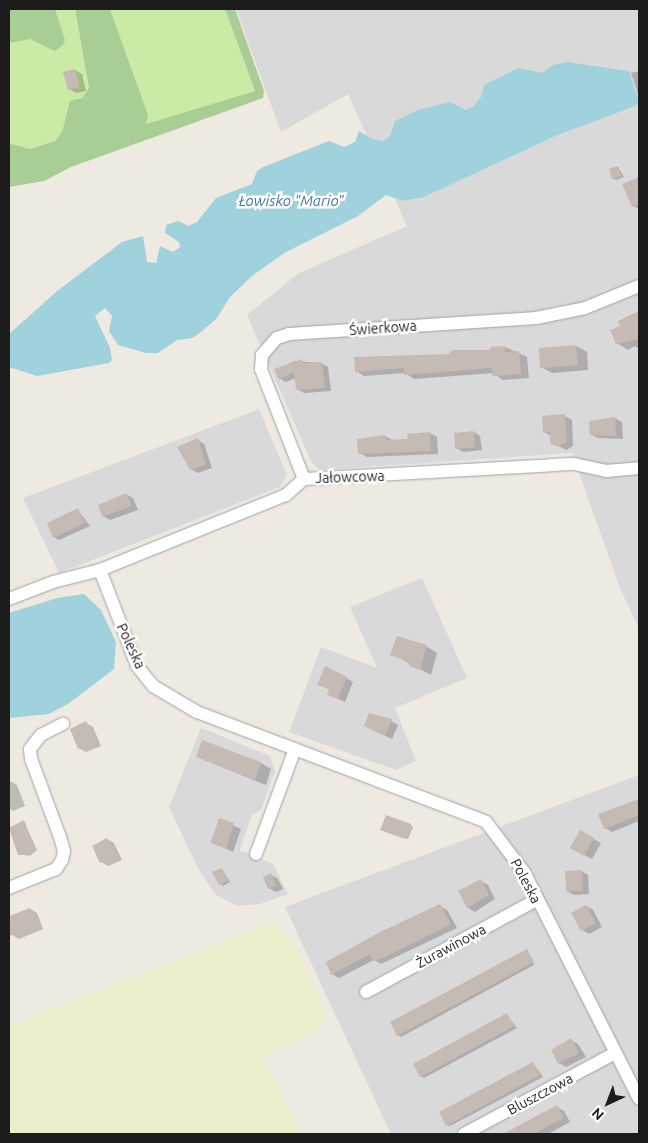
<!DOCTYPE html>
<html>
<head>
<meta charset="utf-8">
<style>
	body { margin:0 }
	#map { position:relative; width:648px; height:1143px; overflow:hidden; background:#eee9e1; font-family:Ubuntu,sans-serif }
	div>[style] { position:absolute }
	.residential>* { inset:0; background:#dad9d9 }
	.farmland>* { inset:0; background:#ecedcb }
	.grass>* { inset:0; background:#caeaa5 }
	.forest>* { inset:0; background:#a8ce95 }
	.water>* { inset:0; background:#a0d2dd }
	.shadow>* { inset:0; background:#0003 }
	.building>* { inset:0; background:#c5bbb4 }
	.roads { filter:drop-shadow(0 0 1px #a3a3a3) drop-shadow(0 0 1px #a3a3a3) }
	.minor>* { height:12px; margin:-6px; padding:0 6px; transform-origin:6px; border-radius:6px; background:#fff }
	span { translate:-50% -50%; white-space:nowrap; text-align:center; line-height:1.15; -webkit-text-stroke:5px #fff; paint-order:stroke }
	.street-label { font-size:14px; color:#1c1c1c }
	.water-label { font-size:15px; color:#4479a5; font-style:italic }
	.frame { position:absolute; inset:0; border:10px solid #1c1c1c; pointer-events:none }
	.north { position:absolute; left:583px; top:1078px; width:50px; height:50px; -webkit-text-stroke:4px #fff; paint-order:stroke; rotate:223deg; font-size:14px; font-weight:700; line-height:20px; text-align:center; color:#1c1c1c }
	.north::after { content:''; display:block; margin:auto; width:18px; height:22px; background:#1c1c1c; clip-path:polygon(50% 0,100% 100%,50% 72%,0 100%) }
</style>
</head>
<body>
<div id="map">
	<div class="residential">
		<i style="clip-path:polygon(236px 9px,639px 9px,639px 629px,620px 588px,572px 453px,319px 470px,311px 461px,247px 315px,299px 273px,407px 226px,348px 94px,281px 132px)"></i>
		<i style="clip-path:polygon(259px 409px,287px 475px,280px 487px,59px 573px,23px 498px)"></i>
		<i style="clip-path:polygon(422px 578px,467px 678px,395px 708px,416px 761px,396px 770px,289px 732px,321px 647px,377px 668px,350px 607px)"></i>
		<i style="clip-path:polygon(201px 728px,270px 756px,275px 771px,261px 810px,252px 815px,240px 850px,273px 864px,288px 894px,260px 904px,237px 906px,215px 894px,198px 868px,169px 807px)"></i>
		<i style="clip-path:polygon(639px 775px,639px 1134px,391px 1134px,285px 907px)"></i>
	</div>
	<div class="farmland">
		<i style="clip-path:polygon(274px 922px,293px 941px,326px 1014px,319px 1029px,264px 1056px,300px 1134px,9px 1134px,9px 1026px)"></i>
	</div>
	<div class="grass">
		<i style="clip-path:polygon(55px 9px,75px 9px,89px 88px,82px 98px,70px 102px,62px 132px,55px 141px,30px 149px,9px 143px,9px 43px,30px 39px,46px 45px,65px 40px)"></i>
		<i style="clip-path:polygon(110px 9px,225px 9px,255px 91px,146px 124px,148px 115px)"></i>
	</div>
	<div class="forest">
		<i style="clip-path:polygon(9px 9px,55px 9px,65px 40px,63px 45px,55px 51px,30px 39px,9px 43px)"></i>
		<i style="clip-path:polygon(75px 9px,110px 9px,148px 115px,146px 124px,255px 91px,225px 9px,235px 9px,264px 91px,263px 98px,71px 167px,44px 181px,9px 187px,9px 143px,30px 149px,55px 141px,62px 132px,70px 101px,82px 98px,89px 88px)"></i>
	</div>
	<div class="water">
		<i style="clip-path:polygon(567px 62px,629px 71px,639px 102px,635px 106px,555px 136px,424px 197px,403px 201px,386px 195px,358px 216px,286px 252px,252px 276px,230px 297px,217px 318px,201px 332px,192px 338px,177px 340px,158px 353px,146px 353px,118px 345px,109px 331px,112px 316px,105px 308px,95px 316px,110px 348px,112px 360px,109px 363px,37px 376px,9px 367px,9px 334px,56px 292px,122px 242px,143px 236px,147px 262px,156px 263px,160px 246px,173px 252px,180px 247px,179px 242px,165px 233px,166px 225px,178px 221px,189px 226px,197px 222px,216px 198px,252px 184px,257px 171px,263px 167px,329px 141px,344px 147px,355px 142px,359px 131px,372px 139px,383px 141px,390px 136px,395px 121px,418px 110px,450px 102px,466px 110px,474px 106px,481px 97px,484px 85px,519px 68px,542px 73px,553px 65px)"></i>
		<i style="clip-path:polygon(84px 594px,101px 610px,116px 642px,114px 669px,68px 704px,49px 714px,9px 718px,9px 613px,57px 598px)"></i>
	</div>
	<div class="shadow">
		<i style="clip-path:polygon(75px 70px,82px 74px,86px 91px,76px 93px,69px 89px)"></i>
		<i style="clip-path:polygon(639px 71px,639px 97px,631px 73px)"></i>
		<i style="clip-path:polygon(618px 167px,624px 177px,616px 180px,613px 178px)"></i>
		<i style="clip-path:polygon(639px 179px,639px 209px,633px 206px,624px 184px)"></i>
		<i style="clip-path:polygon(638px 313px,639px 349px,635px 346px,628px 350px,617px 343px,622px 326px)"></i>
		<i style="clip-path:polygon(576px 346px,587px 352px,588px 370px,552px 373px,541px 367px)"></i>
		<i style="clip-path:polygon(505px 347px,527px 357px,529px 378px,502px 380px,494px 373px,414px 379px,405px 373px,364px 376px,356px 371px)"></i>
		<i style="clip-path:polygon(294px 361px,321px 363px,328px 367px,331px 391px,304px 393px,297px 389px,296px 378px,286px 382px,279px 378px,276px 370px)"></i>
		<i style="clip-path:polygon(565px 416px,572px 420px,573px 446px,566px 450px,551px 442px,551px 436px,544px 432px)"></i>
		<i style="clip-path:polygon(615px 418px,622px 422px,623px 439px,598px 438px,591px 434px)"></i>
		<i style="clip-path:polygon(474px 432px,480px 436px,482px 450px,463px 452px,456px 448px)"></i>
		<i style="clip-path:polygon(430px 433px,437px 437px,438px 454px,367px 457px,360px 453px,359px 440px,385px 436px,392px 440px,409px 440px)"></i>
		<i style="clip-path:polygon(198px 440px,204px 444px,212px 468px,198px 473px,190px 469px)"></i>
		<i style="clip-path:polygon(126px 494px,133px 498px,138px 510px,110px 520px,103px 516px)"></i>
		<i style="clip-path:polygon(78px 510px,90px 526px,59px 540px,54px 537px)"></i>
		<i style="clip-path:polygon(426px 646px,437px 653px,431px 675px,392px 654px)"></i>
		<i style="clip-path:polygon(346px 678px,353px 682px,345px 702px,329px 695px,330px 690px,319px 684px)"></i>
		<i style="clip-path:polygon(391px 721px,398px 725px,392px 739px,373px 730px)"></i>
		<i style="clip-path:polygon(86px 723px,93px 727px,101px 746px,86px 752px,79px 748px)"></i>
		<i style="clip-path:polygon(197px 757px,261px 763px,271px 769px,266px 785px)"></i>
		<i style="clip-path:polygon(10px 781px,17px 785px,25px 806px,13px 811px,9px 808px)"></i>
		<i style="clip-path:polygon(639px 799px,639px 821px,612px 832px,605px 828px,599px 815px)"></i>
		<i style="clip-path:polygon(220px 819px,241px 829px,233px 852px,211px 841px)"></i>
		<i style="clip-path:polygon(24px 822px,37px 850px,30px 856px,19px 854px,10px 827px)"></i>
		<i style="clip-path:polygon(410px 825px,413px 827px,408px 839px,385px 831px)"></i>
		<i style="clip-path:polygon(580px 832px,601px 843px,592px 859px,572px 848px)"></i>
		<i style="clip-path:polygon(107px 839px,114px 843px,122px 860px,108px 866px,101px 862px)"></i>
		<i style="clip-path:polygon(222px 869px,230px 882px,223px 886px,220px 884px)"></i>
		<i style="clip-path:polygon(581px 871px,588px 875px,589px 894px,574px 895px,567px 891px)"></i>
		<i style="clip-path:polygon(271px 875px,278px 879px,283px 889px,276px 892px,269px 888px)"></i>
		<i style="clip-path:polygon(481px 881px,488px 885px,495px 899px,475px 912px,468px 908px,460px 892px)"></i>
		<i style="clip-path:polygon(440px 906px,447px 910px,457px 928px,381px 964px,374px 960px,339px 978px,332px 974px,327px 964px,381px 933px)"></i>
		<i style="clip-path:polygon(586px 906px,593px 910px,602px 927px,589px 934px,582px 930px)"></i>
		<i style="clip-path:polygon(30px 909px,37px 913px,43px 929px,19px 939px,12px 935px,9px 918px)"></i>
		<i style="clip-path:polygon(527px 950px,534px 965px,401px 1037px,398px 1035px)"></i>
		<i style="clip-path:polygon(507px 1015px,517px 1028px,424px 1078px,421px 1076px)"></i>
		<i style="clip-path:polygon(571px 1040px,578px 1044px,586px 1057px,566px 1067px,559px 1063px)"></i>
		<i style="clip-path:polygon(533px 1063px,543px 1077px,450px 1126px,447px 1125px)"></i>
		<i style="clip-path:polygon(557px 1107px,564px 1111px,570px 1122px,548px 1134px,505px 1134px)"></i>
	</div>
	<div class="building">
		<i style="clip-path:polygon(75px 69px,80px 87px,68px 90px,63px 72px)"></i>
		<i style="clip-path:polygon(618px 166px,621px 176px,612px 179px,609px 169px)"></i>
		<i style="clip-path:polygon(639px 177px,639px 204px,632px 207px,622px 184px)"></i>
		<i style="clip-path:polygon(639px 311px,639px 339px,616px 344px,610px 330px,620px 326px,618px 321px)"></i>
		<i style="clip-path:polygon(576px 345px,578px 365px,540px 368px,539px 348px)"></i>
		<i style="clip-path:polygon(505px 346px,505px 352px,519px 351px,521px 374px,492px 376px,492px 368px,404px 375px,404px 368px,355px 372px,354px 357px,449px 354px,452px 350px,491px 350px,490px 347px)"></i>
		<i style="clip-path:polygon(302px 359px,303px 363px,322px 362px,325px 388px,296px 390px,294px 372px,278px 379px,274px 369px)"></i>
		<i style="clip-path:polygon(565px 414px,567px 442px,558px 447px,550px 443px,550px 432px,543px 433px,542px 416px)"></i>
		<i style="clip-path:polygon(615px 417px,616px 436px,590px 435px,589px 421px)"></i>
		<i style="clip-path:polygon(474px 431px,475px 447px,455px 449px,454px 433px)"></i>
		<i style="clip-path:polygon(430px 432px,431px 451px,358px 454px,357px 439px,385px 435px,386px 440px,408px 439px,407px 434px)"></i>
		<i style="clip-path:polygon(198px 438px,206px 464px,190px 470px,177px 447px)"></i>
		<i style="clip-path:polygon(126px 493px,132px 506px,102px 517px,98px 505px)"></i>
		<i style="clip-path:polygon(78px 508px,85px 523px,53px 538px,47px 523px)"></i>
		<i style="clip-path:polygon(397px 636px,427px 645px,420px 670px,409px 666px,410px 662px,390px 655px)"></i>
		<i style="clip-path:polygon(325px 666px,347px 677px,338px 699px,327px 695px,329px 689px,317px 685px)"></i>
		<i style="clip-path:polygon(369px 713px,392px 719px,385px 736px,364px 726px)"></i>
		<i style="clip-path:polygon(86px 721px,95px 742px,78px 749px,70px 729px)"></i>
		<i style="clip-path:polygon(202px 740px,261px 762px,255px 780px,196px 757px)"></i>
		<i style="clip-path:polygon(639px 799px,639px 815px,604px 829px,598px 814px)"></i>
		<i style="clip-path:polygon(386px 815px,411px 824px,405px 839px,380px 830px)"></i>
		<i style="clip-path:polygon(219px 818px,234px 823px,226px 849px,211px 843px)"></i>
		<i style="clip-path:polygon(24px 820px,35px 848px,27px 855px,18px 855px,9px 828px)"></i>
		<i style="clip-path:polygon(580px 830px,594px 838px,584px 856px,570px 848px)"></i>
		<i style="clip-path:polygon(107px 838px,116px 856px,100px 863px,92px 846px)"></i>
		<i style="clip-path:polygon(222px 868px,228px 881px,219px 885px,212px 872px)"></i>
		<i style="clip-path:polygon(582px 870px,583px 891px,566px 891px,565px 871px)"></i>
		<i style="clip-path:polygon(271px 873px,276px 885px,268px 889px,263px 877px)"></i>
		<i style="clip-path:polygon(481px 879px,489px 895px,467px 908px,458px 891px)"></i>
		<i style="clip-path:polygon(440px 904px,451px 924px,446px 927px,385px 957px,373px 961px,370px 954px,331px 975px,326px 962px,380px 932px)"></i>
		<i style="clip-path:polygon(586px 905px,596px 923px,581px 931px,571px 913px)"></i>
		<i style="clip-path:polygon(30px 908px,36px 925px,9px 936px,9px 916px)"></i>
		<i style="clip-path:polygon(527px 949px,534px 962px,397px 1036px,390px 1022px)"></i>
		<i style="clip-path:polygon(507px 1013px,514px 1026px,420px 1077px,413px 1064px)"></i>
		<i style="clip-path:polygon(571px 1038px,579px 1053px,558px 1064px,551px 1050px)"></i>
		<i style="clip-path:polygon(533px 1062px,540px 1075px,446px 1126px,439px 1112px)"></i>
		<i style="clip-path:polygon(557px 1105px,564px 1118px,546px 1127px,534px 1134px,503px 1134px)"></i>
	</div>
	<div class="roads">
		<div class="minor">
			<i style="left:304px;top:479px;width:118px;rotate:-111.4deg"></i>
			<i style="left:261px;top:369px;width:14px;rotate:-86deg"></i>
			<i style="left:262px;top:355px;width:23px;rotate:-49deg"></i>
			<i style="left:277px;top:338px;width:13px;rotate:-18deg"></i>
			<i style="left:289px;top:334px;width:248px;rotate:-3.7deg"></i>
			<i style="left:536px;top:318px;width:50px;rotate:-11.5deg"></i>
			<i style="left:585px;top:308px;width:58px;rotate:-22.2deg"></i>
			<i style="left:100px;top:570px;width:103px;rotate:68.9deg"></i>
			<i style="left:137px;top:666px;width:26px;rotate:51deg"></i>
			<i style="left:153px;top:686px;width:51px;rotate:30.6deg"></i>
			<i style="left:197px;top:712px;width:309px;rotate:20.8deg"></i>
			<i style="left:486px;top:822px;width:63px;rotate:52.8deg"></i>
			<i style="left:524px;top:872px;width:254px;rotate:63.1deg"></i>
			<i style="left:9px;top:599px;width:47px;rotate:-21.1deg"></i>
			<i style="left:53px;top:582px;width:49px;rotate:-14.3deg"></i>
			<i style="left:100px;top:570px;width:201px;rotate:-22deg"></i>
			<i style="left:286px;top:495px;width:24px;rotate:-42deg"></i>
			<i style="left:304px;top:479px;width:248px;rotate:-3.2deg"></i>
			<i style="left:552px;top:465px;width:22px;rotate:-3deg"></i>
			<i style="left:574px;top:464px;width:33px;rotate:12deg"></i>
			<i style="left:606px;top:471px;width:33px;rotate:-5deg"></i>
			<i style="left:256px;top:854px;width:112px;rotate:-69.6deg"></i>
			<i style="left:9px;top:888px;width:51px;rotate:-22deg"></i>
			<i style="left:56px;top:869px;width:11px;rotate:-56deg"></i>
			<i style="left:62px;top:860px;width:9px;rotate:-77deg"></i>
			<i style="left:64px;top:851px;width:15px;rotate:-106deg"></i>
			<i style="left:60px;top:837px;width:83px;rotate:-110.4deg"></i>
			<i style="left:31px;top:759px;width:10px;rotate:-96deg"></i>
			<i style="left:30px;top:749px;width:18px;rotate:-52deg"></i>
			<i style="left:41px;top:735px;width:25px;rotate:-27deg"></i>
			<i style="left:366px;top:992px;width:193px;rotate:-28.4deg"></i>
			<i style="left:464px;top:1134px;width:171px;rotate:-28.2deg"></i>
		</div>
	</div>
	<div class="street-label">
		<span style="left:383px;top:328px;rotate:-4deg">Świerkowa</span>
		<span style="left:350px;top:477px;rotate:-2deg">Jałowcowa</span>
		<span style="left:131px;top:646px;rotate:65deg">Poleska</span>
		<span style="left:526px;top:881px;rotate:62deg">Poleska</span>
		<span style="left:451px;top:946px;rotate:-28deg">Żurawinowa</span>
		<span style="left:540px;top:1094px;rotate:-28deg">Bluszczowa</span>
	</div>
	<div class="water-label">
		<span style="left:291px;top:201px">Łowisko "Mario"</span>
	</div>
	<div class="frame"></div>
	<div class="north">N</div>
</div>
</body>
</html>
